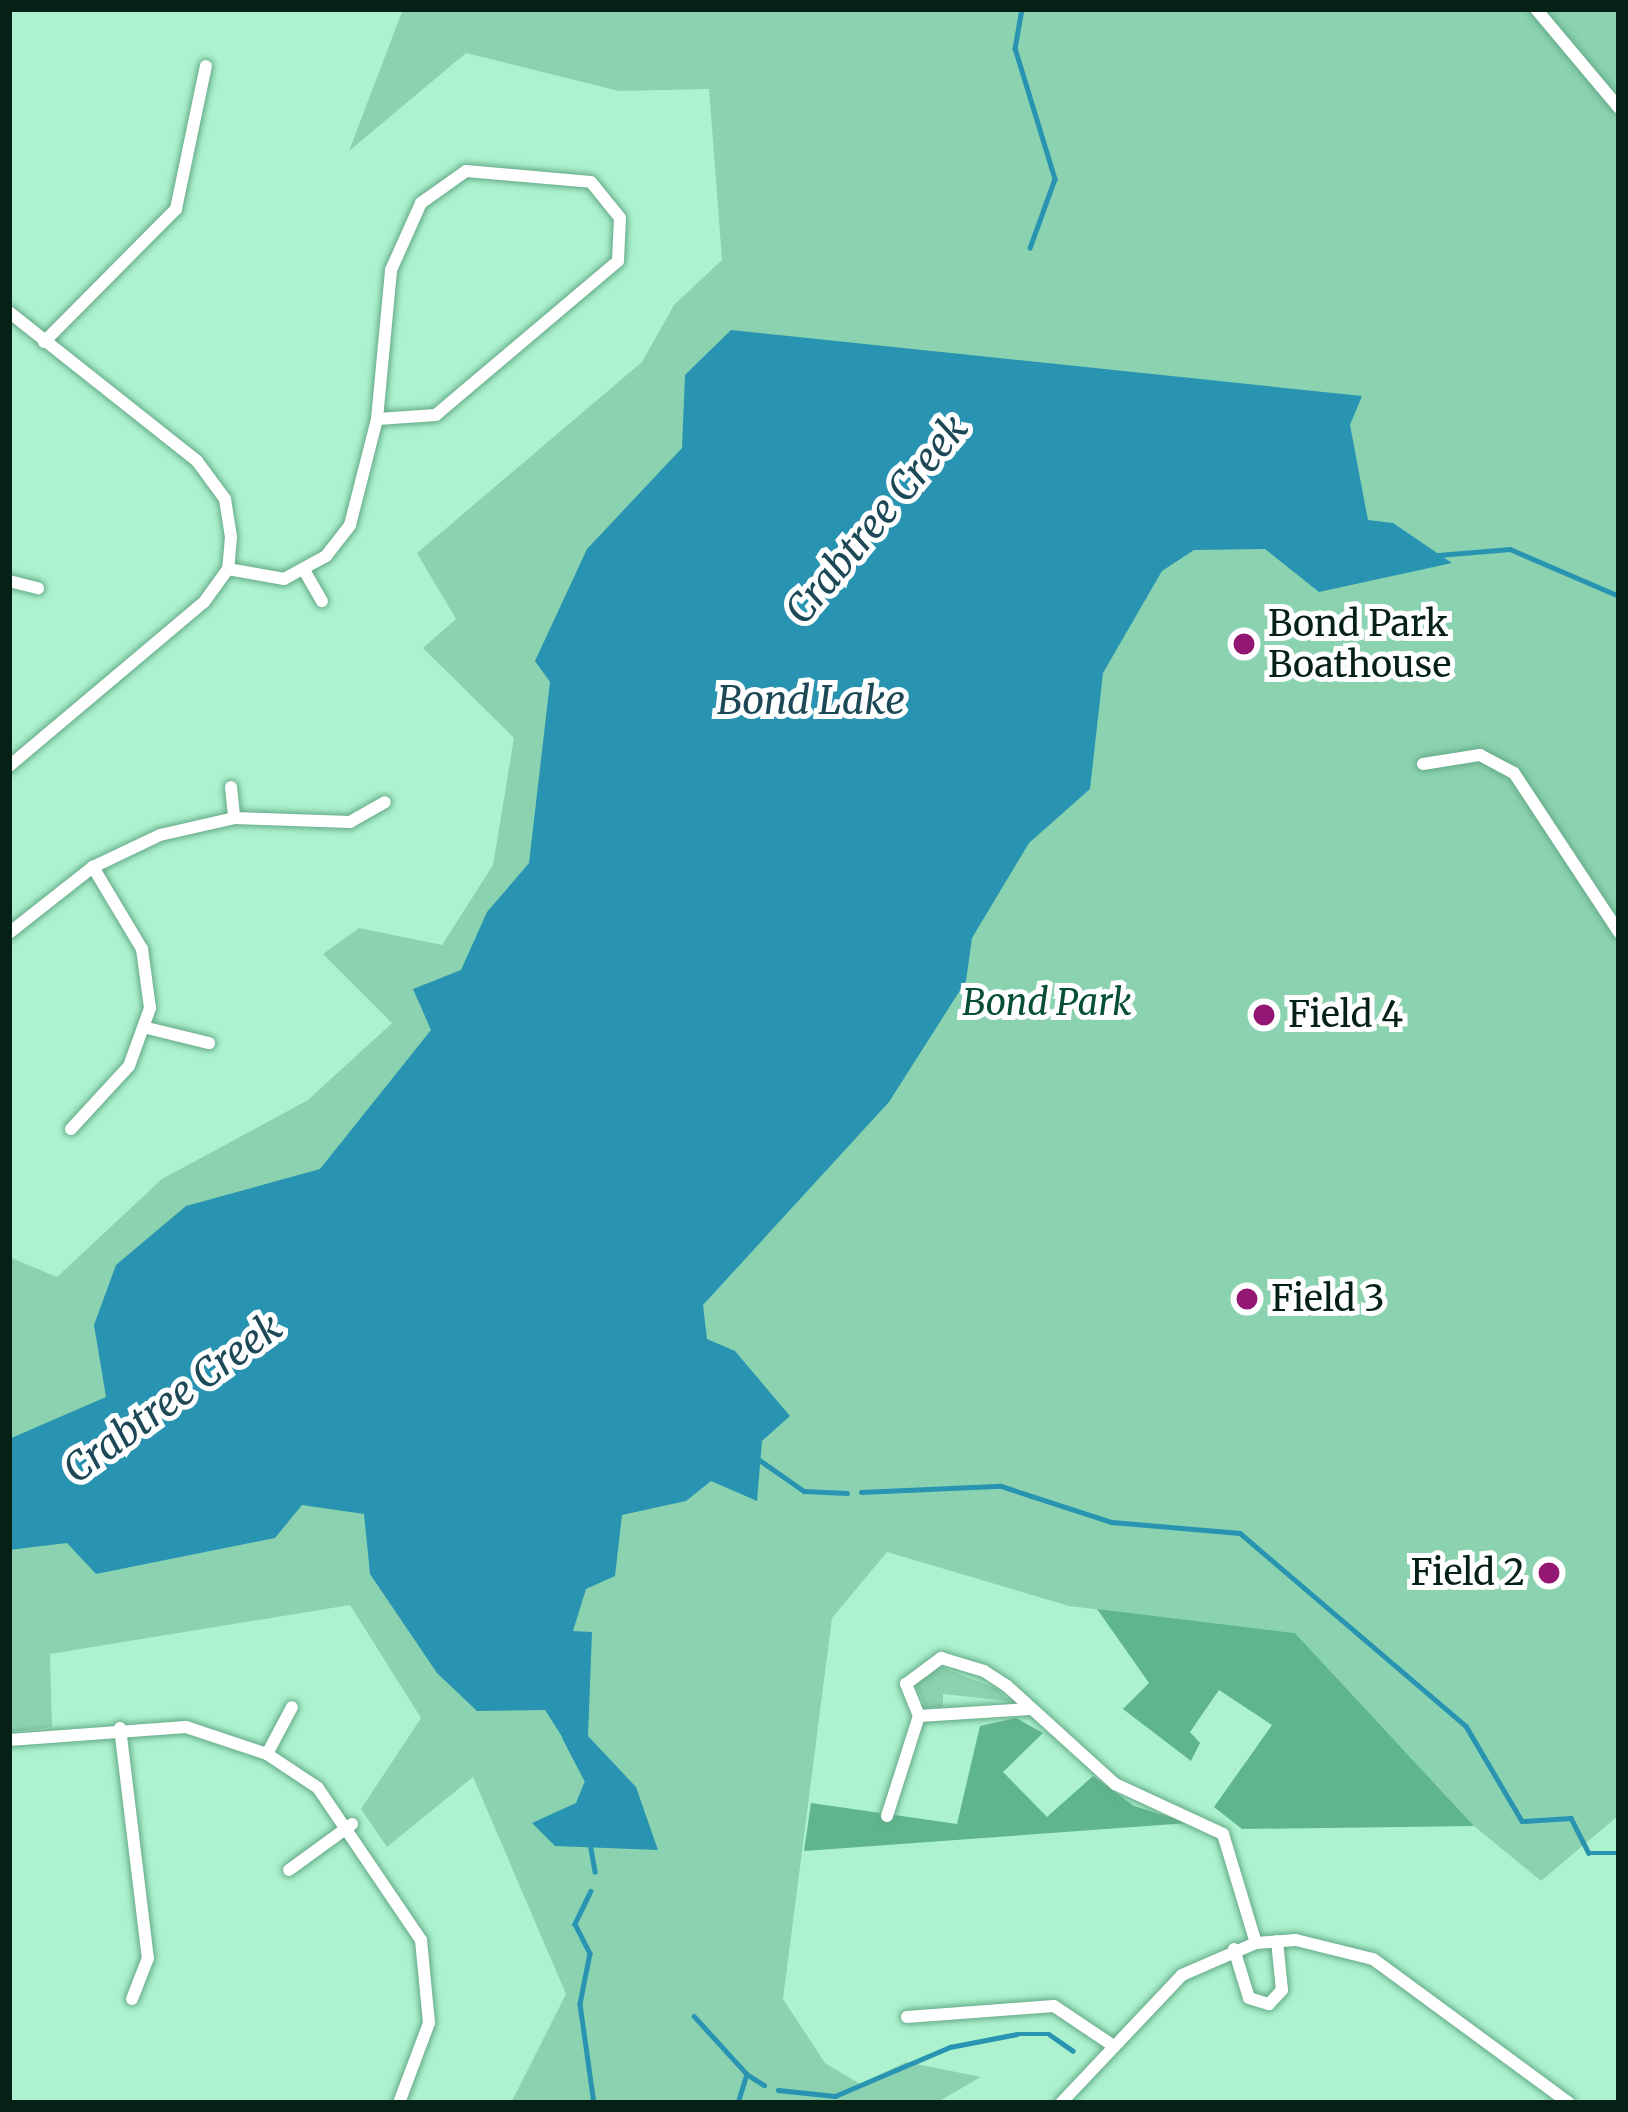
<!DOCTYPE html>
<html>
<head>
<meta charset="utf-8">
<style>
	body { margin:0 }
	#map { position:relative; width:1628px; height:2112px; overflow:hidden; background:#acf2ce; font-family:Merriweather,serif }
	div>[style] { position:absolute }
	.green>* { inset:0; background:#8bd3b0 }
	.forest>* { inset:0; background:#5fb58d }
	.water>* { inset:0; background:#2894b2 }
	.stream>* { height:4.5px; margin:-2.25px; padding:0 2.25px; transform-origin:2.25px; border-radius:2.25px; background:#2894b2 }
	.roads { filter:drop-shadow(0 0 3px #65a988) drop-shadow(0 0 3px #65a988) }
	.minor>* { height:12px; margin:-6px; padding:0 6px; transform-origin:6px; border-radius:6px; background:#fff }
	.dots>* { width:33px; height:33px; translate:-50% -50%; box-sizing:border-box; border:6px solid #fff; border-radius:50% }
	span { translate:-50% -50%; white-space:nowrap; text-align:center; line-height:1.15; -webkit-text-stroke:10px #fff; paint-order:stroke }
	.poi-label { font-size:36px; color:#052115 }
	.left { translate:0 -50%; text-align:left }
	.right { translate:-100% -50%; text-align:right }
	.park-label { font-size:36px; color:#064e34; font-style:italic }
	.water-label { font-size:39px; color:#1d4957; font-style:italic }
	.frame { position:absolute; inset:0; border:12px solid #052115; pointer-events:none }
</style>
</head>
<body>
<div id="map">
	<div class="green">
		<i style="clip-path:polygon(403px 9px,1619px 9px,1619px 1815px,1541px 1881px,1474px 1826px,1295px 1633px,1069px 1606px,887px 1552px,832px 1618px,783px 1999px,825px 2063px,860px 2084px,906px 2062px,981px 2077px,936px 2103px,511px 2103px,566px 1994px,473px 1777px,387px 1847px,361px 1809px,421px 1718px,350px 1605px,50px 1654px,52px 1727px,9px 1732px,9px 1257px,57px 1277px,162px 1179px,308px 1100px,392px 1023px,323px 954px,359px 928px,442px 945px,493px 865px,514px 738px,423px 648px,456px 619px,417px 553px,642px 362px,674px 305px,722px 260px,709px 89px,619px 91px,466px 53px,349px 151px)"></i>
		<i style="clip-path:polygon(937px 1666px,996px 1688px,1009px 1701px,943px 1694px,943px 1707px,926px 1708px,915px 1683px)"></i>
	</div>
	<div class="forest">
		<i style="clip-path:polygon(1097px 1609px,1295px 1633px,1474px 1826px,1242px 1829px,1214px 1807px,1272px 1725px,1219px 1690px,1190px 1732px,1200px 1743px,1191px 1761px,1123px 1709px,1149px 1683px)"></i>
		<i style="clip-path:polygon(1016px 1718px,1043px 1733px,1003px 1772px,1047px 1817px,1093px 1776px,1134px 1806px,1189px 1823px,804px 1851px,811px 1803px,957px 1824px,980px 1726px)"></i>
	</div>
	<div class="water">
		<i style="clip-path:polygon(731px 330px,1362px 396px,1350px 425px,1368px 520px,1393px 523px,1452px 563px,1319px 592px,1265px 549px,1194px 550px,1162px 571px,1103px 673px,1090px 789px,1029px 843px,972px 938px,966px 981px,889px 1102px,703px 1305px,707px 1339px,735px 1351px,790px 1416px,762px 1441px,757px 1501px,711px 1481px,686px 1501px,622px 1515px,615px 1576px,586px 1589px,573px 1631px,592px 1632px,588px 1736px,636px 1787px,658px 1850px,555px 1846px,532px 1823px,576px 1803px,587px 1776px,545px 1710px,477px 1711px,437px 1673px,370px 1574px,364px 1514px,302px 1505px,275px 1538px,96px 1574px,67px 1543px,9px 1550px,9px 1439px,106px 1397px,94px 1325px,116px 1265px,186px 1206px,320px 1169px,431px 1030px,413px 989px,461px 970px,487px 912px,529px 863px,550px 682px,535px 661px,587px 549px,682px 448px,685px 375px)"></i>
	</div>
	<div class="stream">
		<i style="left:1022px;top:9px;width:40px;rotate:100deg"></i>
		<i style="left:1015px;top:48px;width:137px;rotate:73deg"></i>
		<i style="left:1055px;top:179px;width:73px;rotate:109.9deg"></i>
		<i style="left:1438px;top:555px;width:72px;rotate:-4.8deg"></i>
		<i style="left:1510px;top:549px;width:119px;rotate:23.3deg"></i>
		<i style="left:758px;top:1459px;width:56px;rotate:34.8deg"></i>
		<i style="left:804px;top:1491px;width:43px;rotate:2.7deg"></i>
		<i style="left:861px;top:1492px;width:140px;rotate:-2.5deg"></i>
		<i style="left:1001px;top:1486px;width:117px;rotate:18deg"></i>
		<i style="left:1112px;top:1522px;width:128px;rotate:4.9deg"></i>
		<i style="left:1240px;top:1533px;width:297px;rotate:40.5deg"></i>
		<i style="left:1466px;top:1726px;width:110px;rotate:59.5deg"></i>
		<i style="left:1522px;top:1821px;width:49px;rotate:-3.5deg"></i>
		<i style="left:1571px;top:1818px;width:39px;rotate:63deg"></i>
		<i style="left:1589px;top:1853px;width:30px"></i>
		<i style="left:565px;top:1738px;width:47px;rotate:62.4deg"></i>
		<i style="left:590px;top:1843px;width:29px;rotate:80deg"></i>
		<i style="left:591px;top:1891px;width:37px;rotate:116deg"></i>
		<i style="left:575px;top:1924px;width:33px;rotate:63deg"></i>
		<i style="left:590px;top:1953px;width:52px;rotate:101.1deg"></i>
		<i style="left:580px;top:2004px;width:100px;rotate:82deg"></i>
		<i style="left:694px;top:2016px;width:79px;rotate:47.6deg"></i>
		<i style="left:747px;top:2074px;width:30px;rotate:107deg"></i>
		<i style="left:748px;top:2075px;width:19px;rotate:32deg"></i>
		<i style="left:778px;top:2090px;width:57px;rotate:6deg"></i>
		<i style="left:835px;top:2096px;width:125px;rotate:-23.1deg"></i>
		<i style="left:950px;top:2047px;width:68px;rotate:-11deg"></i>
		<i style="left:1017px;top:2034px;width:32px"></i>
		<i style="left:1049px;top:2034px;width:29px;rotate:35deg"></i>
	</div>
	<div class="roads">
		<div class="minor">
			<i style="left:1536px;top:9px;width:129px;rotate:50deg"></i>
			<i style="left:466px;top:171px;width:125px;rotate:5deg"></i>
			<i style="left:591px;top:182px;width:46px;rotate:51.1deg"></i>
			<i style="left:620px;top:218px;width:43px;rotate:92.7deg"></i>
			<i style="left:618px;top:261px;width:238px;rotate:139.8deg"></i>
			<i style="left:436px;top:415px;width:59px;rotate:176.1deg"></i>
			<i style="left:377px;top:419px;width:150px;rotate:-84.6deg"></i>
			<i style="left:391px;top:270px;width:73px;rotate:-65.9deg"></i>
			<i style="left:421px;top:203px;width:55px;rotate:-35.4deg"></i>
			<i style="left:9px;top:312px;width:240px;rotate:38.4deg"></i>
			<i style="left:197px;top:461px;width:47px;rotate:53.6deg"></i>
			<i style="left:225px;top:499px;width:38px;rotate:81deg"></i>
			<i style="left:231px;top:537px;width:32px;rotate:95deg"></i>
			<i style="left:228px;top:569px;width:41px;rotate:126deg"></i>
			<i style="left:204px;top:602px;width:255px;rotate:139.9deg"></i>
			<i style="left:44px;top:342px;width:187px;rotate:-45.2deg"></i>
			<i style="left:176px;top:209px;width:146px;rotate:-78.2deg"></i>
			<i style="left:228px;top:569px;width:57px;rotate:10.1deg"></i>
			<i style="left:284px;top:579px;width:48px;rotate:-28.7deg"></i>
			<i style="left:326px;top:556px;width:39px;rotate:-52deg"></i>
			<i style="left:350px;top:525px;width:109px;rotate:-75.7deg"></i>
			<i style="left:304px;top:570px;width:36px;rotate:60deg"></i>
			<i style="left:9px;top:581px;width:30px;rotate:14deg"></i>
			<i style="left:1423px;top:764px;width:58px;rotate:-9deg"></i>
			<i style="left:1480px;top:755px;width:38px;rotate:28deg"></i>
			<i style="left:1514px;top:773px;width:191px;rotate:56.6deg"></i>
			<i style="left:231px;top:787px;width:31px;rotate:84deg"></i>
			<i style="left:9px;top:933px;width:107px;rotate:-38.2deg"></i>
			<i style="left:93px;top:867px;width:74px;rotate:-25.5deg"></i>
			<i style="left:160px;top:835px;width:76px;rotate:-12.9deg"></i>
			<i style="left:234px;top:818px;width:116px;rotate:2deg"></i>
			<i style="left:350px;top:822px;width:40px;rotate:-29.7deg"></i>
			<i style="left:147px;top:1028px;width:64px;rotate:13.6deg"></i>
			<i style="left:71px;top:1129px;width:86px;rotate:-47.4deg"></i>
			<i style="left:129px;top:1066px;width:62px;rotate:-70.1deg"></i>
			<i style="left:150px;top:1008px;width:60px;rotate:-97.7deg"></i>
			<i style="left:142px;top:949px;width:96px;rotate:-120.9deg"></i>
			<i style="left:1030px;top:1709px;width:111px;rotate:176.4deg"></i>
			<i style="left:919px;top:1716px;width:35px;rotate:-112deg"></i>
			<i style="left:906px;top:1684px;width:44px;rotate:-36.6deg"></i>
			<i style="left:941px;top:1658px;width:45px;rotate:16.8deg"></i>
			<i style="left:984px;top:1671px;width:27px;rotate:33deg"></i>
			<i style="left:1007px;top:1686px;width:146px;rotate:42.2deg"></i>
			<i style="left:1115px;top:1784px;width:119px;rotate:24.8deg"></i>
			<i style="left:1223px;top:1834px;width:114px;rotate:73.2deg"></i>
			<i style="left:120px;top:1728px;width:232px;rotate:83.1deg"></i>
			<i style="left:148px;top:1958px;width:44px;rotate:111.3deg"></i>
			<i style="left:9px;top:1740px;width:177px;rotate:-4.2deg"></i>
			<i style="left:186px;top:1727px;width:85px;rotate:18.4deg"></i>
			<i style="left:267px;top:1754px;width:61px;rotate:33.7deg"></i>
			<i style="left:318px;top:1788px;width:184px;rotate:55.9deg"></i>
			<i style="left:421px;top:1940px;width:83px;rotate:84.5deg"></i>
			<i style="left:429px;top:2023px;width:85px;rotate:110.6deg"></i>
			<i style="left:267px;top:1754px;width:53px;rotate:-62deg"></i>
			<i style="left:887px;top:1816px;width:105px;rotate:-72.3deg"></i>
			<i style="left:289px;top:1870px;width:78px;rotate:-36.1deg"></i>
			<i style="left:1234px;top:1949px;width:51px;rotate:73deg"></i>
			<i style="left:1249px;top:1998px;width:21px;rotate:17deg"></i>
			<i style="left:1269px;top:2004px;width:19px;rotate:-47deg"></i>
			<i style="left:1282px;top:1990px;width:49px;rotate:-95.8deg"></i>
			<i style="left:907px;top:2017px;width:147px;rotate:-4.3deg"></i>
			<i style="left:1054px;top:2006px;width:70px;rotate:33.9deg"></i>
			<i style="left:1061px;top:2103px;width:176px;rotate:-46.6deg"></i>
			<i style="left:1182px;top:1975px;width:81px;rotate:-23.4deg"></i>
			<i style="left:1256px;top:1943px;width:40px;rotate:-4.3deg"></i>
			<i style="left:1296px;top:1940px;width:79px;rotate:13.9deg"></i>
			<i style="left:1373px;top:1959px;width:243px;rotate:36.3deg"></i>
		</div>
	</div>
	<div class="dots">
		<i style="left:1244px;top:644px;background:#941873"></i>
		<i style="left:1264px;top:1015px;background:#941873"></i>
		<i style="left:1247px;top:1299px;background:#941873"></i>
		<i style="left:1549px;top:1573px;background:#941873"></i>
	</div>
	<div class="poi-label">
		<span class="left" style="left:1268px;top:644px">Bond Park<br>Boathouse</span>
		<span class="left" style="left:1288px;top:1015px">Field 4</span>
		<span class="left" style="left:1271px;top:1299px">Field 3</span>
		<span class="right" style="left:1525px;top:1573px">Field 2</span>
	</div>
	<div class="park-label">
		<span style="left:1047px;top:1003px">Bond Park</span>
	</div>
	<div class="water-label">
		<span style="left:877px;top:520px;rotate:-50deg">Crabtree Creek</span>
		<span style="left:811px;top:701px">Bond Lake</span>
		<span style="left:173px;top:1399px;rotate:-36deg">Crabtree Creek</span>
	</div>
	<div class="frame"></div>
</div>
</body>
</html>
